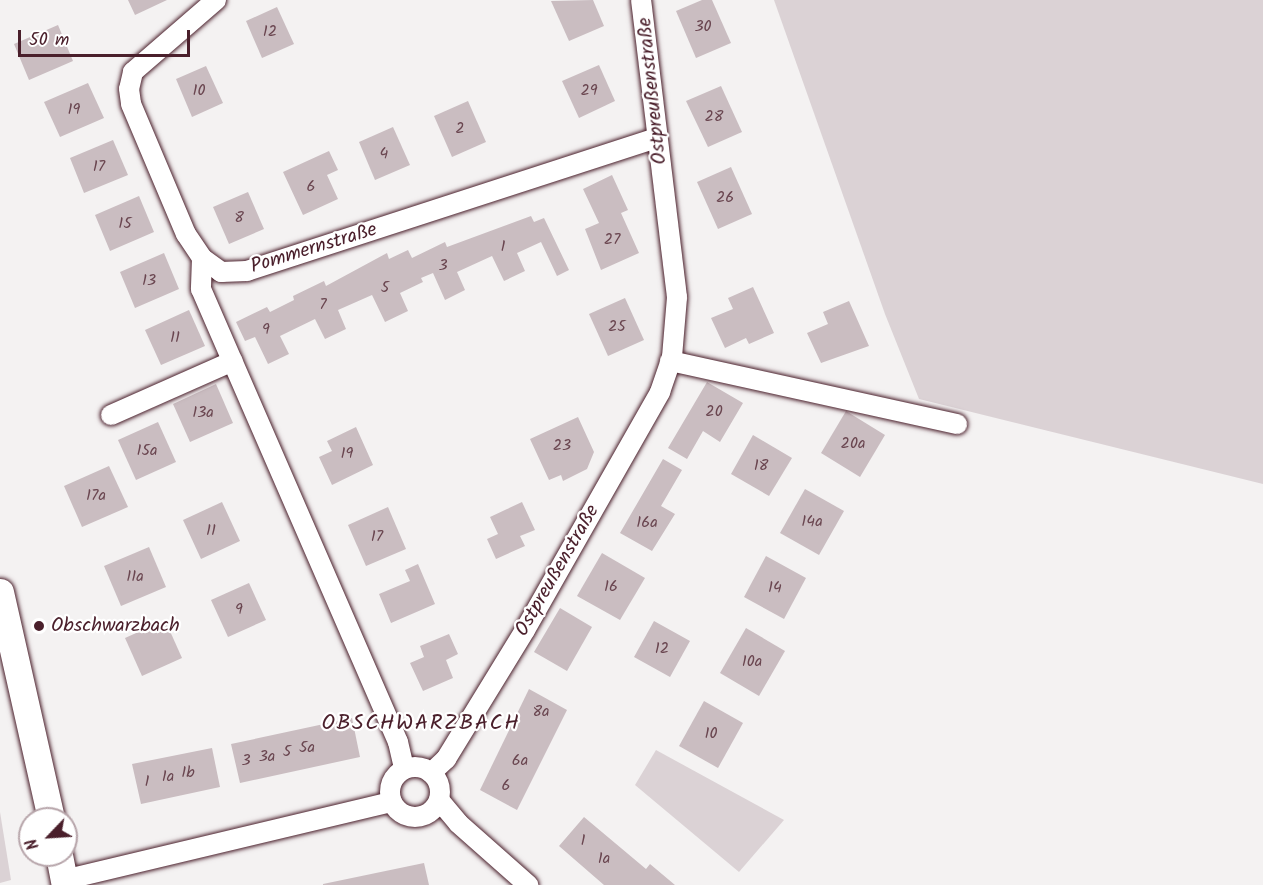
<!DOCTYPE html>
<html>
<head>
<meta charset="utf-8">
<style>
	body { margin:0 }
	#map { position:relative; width:1263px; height:885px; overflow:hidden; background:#f4f2f2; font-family:Kalam,sans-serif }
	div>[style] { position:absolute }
	.green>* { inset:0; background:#dbd2d5 }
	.building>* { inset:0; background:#cabdc1 }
	.roads { filter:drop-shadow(0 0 2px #4a1f2b) drop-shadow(0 0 2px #4a1f2b) }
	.street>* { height:20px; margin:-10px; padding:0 10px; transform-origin:10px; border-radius:10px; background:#fff }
	.street>.ring { margin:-10px; padding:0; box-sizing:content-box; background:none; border:20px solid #fff; border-radius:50% }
	.secondary>* { height:27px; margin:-13.5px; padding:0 13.5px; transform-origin:13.5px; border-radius:13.5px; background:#fff }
	.dots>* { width:16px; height:16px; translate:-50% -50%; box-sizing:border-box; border:3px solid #fff; border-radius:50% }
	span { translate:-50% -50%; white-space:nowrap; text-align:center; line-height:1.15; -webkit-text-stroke:4.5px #fff; paint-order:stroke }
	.number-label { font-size:16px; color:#6a4650 }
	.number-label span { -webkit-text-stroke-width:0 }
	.street-label { font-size:20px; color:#4a1f2b }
	.poi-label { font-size:20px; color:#4a1f2b }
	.left { translate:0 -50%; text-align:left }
	.quarter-label { font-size:22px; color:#4a1f2b; letter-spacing:1.5px }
	.north { position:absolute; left:18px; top:807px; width:60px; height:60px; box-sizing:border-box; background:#fff; border:2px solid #b7a5aa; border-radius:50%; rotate:245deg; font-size:16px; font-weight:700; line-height:24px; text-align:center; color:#4a1f2b }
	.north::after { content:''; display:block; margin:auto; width:21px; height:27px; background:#4a1f2b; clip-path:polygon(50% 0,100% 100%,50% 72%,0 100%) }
	.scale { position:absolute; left:18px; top:30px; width:172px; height:27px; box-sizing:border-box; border:3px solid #4a1f2b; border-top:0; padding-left:8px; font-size:18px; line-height:21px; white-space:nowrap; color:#4a1f2b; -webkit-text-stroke:4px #fff; paint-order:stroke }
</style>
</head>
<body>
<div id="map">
	<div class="green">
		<i style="clip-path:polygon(774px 0,1263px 0,1263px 484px,919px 399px,885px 314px)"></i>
		<i style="clip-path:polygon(656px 750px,784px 820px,739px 872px,635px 785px)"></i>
		<i style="clip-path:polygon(0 812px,11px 880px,0 883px)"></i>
	</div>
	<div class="building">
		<i style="clip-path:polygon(128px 0,167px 0,135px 15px)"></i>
		<i style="clip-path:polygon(593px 0,604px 26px,569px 41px,551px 1px)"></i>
		<i style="clip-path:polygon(702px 0,712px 0,731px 43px,696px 58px,676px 11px)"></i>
		<i style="clip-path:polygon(277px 7px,294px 44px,262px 58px,246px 21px)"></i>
		<i style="clip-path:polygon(58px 25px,73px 61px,29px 80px,14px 44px)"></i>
		<i style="clip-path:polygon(599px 65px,615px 101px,579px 118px,562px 81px)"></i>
		<i style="clip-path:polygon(206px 66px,223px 103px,192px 117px,176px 79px)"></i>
		<i style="clip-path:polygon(88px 83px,104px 118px,60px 137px,44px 102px)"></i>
		<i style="clip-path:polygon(721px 86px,742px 132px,708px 147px,686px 101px)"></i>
		<i style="clip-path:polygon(468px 101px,486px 142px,452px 157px,434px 116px)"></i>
		<i style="clip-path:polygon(393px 127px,410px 165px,375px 180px,359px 142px)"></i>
		<i style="clip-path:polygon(113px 140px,128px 175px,84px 193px,70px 158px)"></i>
		<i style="clip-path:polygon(329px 151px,338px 170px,327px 175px,338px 199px,303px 215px,283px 172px)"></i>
		<i style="clip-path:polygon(731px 167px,752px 214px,718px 229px,697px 182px)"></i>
		<i style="clip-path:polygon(612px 175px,628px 210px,621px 213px,639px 253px,601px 270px,585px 229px,599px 223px,583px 189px)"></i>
		<i style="clip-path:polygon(248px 192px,264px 229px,229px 244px,213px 207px)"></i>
		<i style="clip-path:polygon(139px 196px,154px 232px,110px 251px,95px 215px)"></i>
		<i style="clip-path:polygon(531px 216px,534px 222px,544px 218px,569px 270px,557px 276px,541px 242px,517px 253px,525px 271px,504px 281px,492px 256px,457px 272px,465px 290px,445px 300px,433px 273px,421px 278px,423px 282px,400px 293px,408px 311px,385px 322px,372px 295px,338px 310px,346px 329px,325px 339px,315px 319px,280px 336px,289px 354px,268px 364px,255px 337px,245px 341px,236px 322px,267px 307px,270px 312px,294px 300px,293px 296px,324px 281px,326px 286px,387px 253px,389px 259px,408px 250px,412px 258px,445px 242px,447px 247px)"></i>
		<i style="clip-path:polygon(164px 253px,179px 289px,135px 308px,120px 272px)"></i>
		<i style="clip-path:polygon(753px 287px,774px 333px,749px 344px,746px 338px,725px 348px,711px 318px,733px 309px,728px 298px)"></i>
		<i style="clip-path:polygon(625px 298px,644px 340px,608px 356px,589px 314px)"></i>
		<i style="clip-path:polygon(849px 301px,869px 346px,821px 363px,807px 333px,828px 324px,823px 312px)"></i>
		<i style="clip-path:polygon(189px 310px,205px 346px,161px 365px,145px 330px)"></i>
		<i style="clip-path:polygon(707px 382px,743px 403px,720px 442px,703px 431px,687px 459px,668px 448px)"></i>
		<i style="clip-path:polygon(216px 384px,233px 423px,190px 442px,173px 404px)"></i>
		<i style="clip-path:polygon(846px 411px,885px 435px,860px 477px,821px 453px)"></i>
		<i style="clip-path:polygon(578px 417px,594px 452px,587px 469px,563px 481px,561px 475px,549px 480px,530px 439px)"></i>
		<i style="clip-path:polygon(158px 422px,176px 462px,136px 480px,118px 440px)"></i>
		<i style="clip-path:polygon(356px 427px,373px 465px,332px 485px,319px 457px,332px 451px,327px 441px)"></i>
		<i style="clip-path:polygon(753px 435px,792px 458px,769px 496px,731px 474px)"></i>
		<i style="clip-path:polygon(663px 459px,682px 470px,661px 506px,675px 514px,652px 551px,620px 533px)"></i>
		<i style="clip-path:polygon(109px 466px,128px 507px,82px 527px,64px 486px)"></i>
		<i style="clip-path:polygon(805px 489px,844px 511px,819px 555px,780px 533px)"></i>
		<i style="clip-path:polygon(222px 502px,240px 541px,201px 559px,183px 520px)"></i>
		<i style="clip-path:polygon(522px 502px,535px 530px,520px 536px,525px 546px,496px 559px,487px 539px,498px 534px,490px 517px)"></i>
		<i style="clip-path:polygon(388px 507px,406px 549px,366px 566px,348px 525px)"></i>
		<i style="clip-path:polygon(149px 547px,166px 587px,121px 606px,104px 566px)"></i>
		<i style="clip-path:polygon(602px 553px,645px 578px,620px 620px,577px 596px)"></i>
		<i style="clip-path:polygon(766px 556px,806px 578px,784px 619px,744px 597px)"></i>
		<i style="clip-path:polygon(418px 564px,435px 604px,391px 623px,379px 594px,410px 581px,405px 570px)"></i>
		<i style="clip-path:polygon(249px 583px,266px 620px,228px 637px,211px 600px)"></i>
		<i style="clip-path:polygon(560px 608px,592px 627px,567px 671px,534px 652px)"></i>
		<i style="clip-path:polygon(165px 620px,182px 658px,142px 676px,125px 638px)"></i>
		<i style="clip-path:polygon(654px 621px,690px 641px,670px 677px,634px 657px)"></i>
		<i style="clip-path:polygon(746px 628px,785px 651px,759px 696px,720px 673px)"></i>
		<i style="clip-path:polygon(449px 634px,458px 654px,446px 660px,453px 678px,423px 691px,410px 663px,424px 657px,420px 646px)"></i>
		<i style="clip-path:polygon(529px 689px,567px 710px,517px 810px,480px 790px)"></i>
		<i style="clip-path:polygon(704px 701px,743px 723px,718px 768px,679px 746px)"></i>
		<i style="clip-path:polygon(352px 718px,360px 757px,240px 783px,231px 744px)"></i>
		<i style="clip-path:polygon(212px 748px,220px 787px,141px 804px,132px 764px)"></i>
		<i style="clip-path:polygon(584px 817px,646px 869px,650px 864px,675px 885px,604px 885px,559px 846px)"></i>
		<i style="clip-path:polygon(424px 863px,429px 885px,323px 885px,323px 884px)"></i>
	</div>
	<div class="roads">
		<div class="street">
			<i style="left:216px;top:0;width:110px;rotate:139.1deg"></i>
			<i style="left:133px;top:72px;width:17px;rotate:103deg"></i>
			<i style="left:129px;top:89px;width:15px;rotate:82deg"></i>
			<i style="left:131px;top:104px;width:141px;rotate:67.1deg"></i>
			<i style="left:186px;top:234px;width:29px;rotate:56deg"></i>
			<i style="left:202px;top:258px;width:24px;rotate:36deg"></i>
			<i style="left:221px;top:272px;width:26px;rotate:-2deg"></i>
			<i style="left:247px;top:271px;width:431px;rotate:-18deg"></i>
			<i style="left:202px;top:258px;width:31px;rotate:92deg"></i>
			<i style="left:201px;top:289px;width:494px;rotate:66.5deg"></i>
			<i style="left:398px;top:742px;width:28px;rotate:77deg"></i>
			<i style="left:670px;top:361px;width:294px;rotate:12.4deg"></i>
			<i style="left:111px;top:415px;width:133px;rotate:-23.9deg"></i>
			<i class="ring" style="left:390px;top:767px;width:30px;height:30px"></i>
			<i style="left:431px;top:773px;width:21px;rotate:-43deg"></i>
			<i style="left:446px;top:759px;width:151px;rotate:-58.5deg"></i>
			<i style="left:525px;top:630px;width:274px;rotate:-60.4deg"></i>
			<i style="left:660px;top:392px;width:37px;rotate:-71deg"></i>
			<i style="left:672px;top:357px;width:60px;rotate:-85.2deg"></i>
			<i style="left:677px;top:297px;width:299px;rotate:-96.9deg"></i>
			<i style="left:439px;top:800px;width:30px;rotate:50deg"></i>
			<i style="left:458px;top:823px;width:94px;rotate:41.5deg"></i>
			<i style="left:64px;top:880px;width:337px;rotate:-13.4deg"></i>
		</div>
		<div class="secondary">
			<i style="left:0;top:592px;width:233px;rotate:77.3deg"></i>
			<i style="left:59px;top:855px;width:31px;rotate:79deg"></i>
		</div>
	</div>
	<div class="dots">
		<i style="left:39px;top:626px;background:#4a1f2b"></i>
	</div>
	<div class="number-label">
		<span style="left:703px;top:27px">30</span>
		<span style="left:270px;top:32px">12</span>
		<span style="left:199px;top:91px">10</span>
		<span style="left:589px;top:91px">29</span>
		<span style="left:74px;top:110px">19</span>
		<span style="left:714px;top:117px">28</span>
		<span style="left:460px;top:129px">2</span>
		<span style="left:384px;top:154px">4</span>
		<span style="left:99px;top:167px">17</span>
		<span style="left:311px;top:187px">6</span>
		<span style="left:725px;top:198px">26</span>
		<span style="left:239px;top:218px">8</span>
		<span style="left:125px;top:224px">15</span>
		<span style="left:612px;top:240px">27</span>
		<span style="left:503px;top:247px">1</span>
		<span style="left:443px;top:266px">3</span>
		<span style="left:149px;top:281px">13</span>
		<span style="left:385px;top:288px">5</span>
		<span style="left:323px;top:305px">7</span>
		<span style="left:617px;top:327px">25</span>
		<span style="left:266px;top:330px">9</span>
		<span style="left:175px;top:338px">11</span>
		<span style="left:714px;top:412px">20</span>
		<span style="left:203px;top:413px">13a</span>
		<span style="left:853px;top:444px">20a</span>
		<span style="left:562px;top:446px">23</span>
		<span style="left:147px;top:451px">15a</span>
		<span style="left:347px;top:454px">19</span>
		<span style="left:761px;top:466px">18</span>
		<span style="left:96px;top:496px">17a</span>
		<span style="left:812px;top:522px">14a</span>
		<span style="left:647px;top:523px">16a</span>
		<span style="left:211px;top:531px">11</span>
		<span style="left:377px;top:537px">17</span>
		<span style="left:135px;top:577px">11a</span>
		<span style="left:611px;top:587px">16</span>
		<span style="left:775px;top:588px">14</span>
		<span style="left:239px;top:610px">9</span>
		<span style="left:662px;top:649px">12</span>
		<span style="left:752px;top:662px">10a</span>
		<span style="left:541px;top:712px">8a</span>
		<span style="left:711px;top:734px">10</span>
		<span style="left:307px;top:748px">5a</span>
		<span style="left:287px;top:752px">5</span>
		<span style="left:267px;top:757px">3a</span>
		<span style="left:246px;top:761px">3</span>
		<span style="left:520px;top:761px">6a</span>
		<span style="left:188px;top:773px">1b</span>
		<span style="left:168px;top:777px">1a</span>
		<span style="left:147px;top:782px">1</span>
		<span style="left:506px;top:786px">6</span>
		<span style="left:583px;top:841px">1</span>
		<span style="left:604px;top:859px">1a</span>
	</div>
	<div class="street-label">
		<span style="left:653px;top:91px;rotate:-96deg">Ostpreußenstraße</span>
		<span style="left:314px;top:249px;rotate:-17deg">Pommernstraße</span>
		<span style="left:558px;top:571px;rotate:-60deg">Ostpreußenstraße</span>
	</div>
	<div class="poi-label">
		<span class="left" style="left:51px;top:626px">Obschwarzbach</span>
	</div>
	<div class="quarter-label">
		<span style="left:421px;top:724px">OBSCHWARZBACH</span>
	</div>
	<div class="north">N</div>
	<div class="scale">50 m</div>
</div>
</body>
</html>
